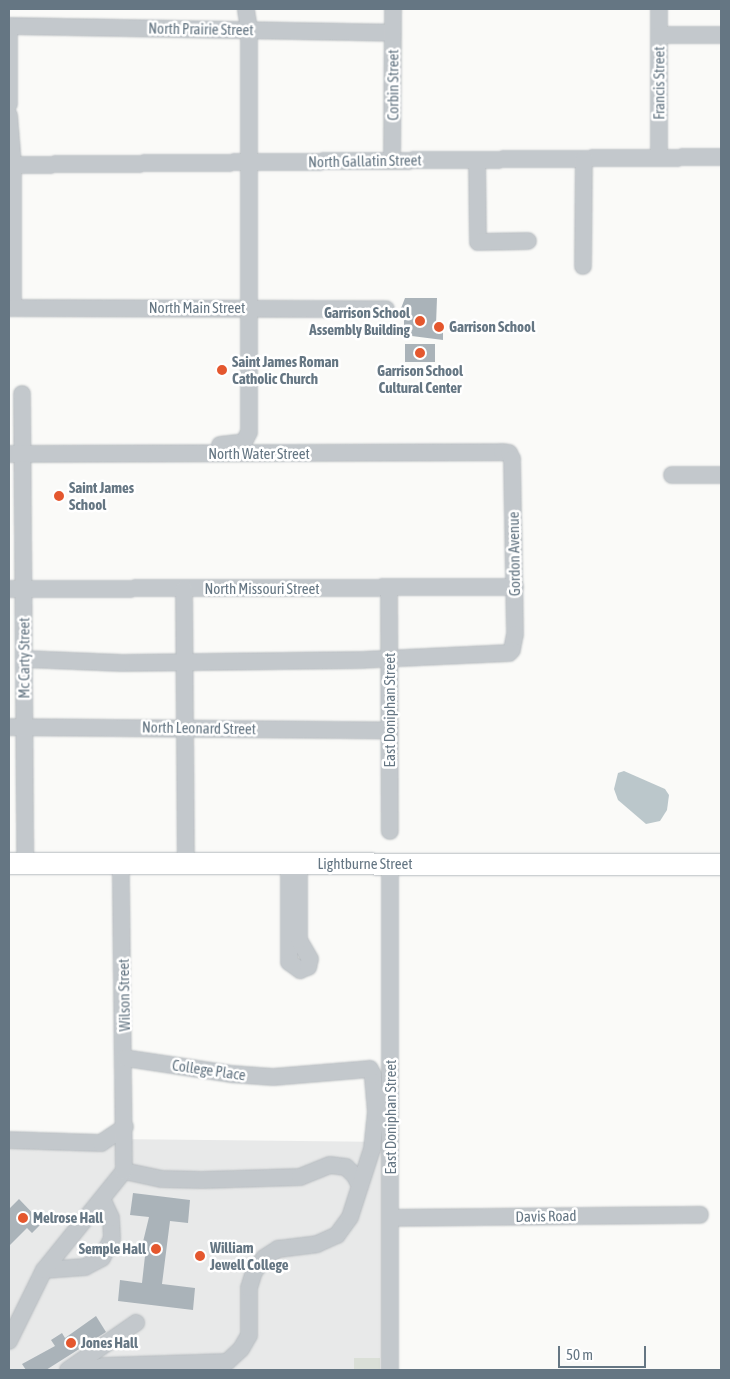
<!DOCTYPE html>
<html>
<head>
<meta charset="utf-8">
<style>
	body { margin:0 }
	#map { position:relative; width:730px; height:1379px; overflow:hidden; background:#fafaf8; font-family:"Asap Condensed",sans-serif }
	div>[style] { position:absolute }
	.built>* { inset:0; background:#e8e9e9 }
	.green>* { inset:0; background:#dadfd7 }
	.water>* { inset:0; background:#bbc7cb }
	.building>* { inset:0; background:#aab3b9 }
	.roads { filter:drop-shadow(0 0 1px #b5babe) drop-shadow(0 0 1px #b5babe) }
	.minor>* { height:16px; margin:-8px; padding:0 8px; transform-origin:8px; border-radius:8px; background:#c3c8cc }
	.major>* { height:21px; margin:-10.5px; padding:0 10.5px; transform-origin:10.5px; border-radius:10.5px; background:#fff }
	.dots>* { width:14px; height:14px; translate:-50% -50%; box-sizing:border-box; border:2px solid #fff; border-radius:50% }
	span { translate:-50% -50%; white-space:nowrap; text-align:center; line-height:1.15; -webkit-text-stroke:5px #fff; paint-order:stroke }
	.street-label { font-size:15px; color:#657683 }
	.poi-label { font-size:15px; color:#657683; font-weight:700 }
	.right { translate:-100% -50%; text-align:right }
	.left { translate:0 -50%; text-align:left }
	.frame { position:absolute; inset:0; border:10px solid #657683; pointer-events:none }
	.scale { position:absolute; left:558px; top:1346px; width:88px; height:22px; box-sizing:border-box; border:2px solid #657683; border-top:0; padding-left:6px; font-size:15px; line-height:18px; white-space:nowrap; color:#657683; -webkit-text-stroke:4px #fff; paint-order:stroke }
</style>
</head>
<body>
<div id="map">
	<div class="built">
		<i style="clip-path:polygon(9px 1138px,391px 1142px,390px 1370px,9px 1370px)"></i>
	</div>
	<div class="green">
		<i style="clip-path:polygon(354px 1358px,380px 1358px,380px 1370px,354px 1370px)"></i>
	</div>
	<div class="water">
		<i style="clip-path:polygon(624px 771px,665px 789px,669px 795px,667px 810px,660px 821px,646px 824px,618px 800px,614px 789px,618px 773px)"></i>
	</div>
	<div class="building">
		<i style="clip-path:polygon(405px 298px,437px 298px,436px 325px,443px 325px,443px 340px,404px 335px,404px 316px,400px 316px,400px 311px)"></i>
		<i style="clip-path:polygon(405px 344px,435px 344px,435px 362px,405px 362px)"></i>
		<i style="clip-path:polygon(133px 1193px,190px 1200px,188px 1223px,170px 1221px,162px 1284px,195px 1288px,193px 1310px,118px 1301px,120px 1280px,142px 1283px,146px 1247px,142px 1246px,149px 1217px,130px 1215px)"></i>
		<i style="clip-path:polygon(19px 1199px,42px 1223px,32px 1233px,27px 1228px,9px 1246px,9px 1209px)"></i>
		<i style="clip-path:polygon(96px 1316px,106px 1332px,46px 1370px,26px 1370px,22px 1364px,55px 1346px,51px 1340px,62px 1333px,65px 1338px)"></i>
	</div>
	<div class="roads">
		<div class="minor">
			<i style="left:659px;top:9px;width:149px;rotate:90deg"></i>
			<i style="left:9px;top:26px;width:384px;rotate:1deg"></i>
			<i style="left:9px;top:33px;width:71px;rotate:90deg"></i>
			<i style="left:659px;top:35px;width:62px"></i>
			<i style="left:9px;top:115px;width:50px;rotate:85.4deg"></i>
			<i style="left:13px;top:165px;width:143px;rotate:90deg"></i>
			<i style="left:477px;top:160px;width:82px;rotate:89.3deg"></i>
			<i style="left:478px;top:242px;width:50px;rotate:-1.1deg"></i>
			<i style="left:392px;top:161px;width:152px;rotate:-89.6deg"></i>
			<i style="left:9px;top:165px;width:712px;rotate:-0.64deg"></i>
			<i style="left:583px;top:266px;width:107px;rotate:-89.5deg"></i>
			<i style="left:9px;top:308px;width:377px;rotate:0.2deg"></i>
			<i style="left:22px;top:394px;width:469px;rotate:89.6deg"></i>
			<i style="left:220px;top:445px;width:24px;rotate:-7deg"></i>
			<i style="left:244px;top:442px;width:11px;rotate:-63deg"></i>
			<i style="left:249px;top:432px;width:403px;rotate:-90deg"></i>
			<i style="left:249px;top:29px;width:20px;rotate:-99deg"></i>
			<i style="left:9px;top:454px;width:493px;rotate:-0.2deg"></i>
			<i style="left:502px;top:452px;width:7px;rotate:8deg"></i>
			<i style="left:509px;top:453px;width:7px;rotate:63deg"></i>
			<i style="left:512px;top:459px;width:175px;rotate:89deg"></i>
			<i style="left:515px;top:634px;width:16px;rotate:101deg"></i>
			<i style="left:512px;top:650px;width:4px;rotate:135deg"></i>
			<i style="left:509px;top:653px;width:146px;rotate:177.3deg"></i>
			<i style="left:363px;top:660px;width:241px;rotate:179.3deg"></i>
			<i style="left:122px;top:663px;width:98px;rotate:-177.7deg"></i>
			<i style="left:672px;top:475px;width:49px"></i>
			<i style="left:389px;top:588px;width:243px;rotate:89.8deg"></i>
			<i style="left:9px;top:589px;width:506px;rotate:-0.23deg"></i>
			<i style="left:184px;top:589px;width:274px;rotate:89.6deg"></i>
			<i style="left:9px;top:727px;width:380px;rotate:0.5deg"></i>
			<i style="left:289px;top:863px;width:99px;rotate:90deg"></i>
			<i style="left:289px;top:962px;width:14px;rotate:36deg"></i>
			<i style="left:300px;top:970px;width:9px;rotate:-21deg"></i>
			<i style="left:308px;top:967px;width:8px;rotate:-76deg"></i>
			<i style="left:310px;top:959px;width:22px;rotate:-120deg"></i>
			<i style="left:299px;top:940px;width:77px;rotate:-90deg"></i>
			<i style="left:9px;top:1140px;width:92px;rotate:1.9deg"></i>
			<i style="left:101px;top:1143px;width:29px;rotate:-34deg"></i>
			<i style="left:124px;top:1171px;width:39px;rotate:12deg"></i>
			<i style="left:162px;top:1179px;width:40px;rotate:1.4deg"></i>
			<i style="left:202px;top:1180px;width:98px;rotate:-1.8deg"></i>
			<i style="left:300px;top:1177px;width:32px;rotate:-22deg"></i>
			<i style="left:330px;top:1165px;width:16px;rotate:7deg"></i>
			<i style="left:346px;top:1167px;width:13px;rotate:45deg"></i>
			<i style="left:355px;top:1176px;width:11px;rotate:63deg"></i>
			<i style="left:391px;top:1218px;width:309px;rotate:-0.6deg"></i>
			<i style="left:44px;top:1270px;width:41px;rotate:-4.2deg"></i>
			<i style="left:85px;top:1267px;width:19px;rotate:-28deg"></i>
			<i style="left:102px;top:1258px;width:22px;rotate:-63deg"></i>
			<i style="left:112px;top:1238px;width:20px;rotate:-93deg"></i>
			<i style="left:111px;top:1218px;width:21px;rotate:-115deg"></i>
			<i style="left:9px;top:1341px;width:79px;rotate:-63.8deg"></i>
			<i style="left:44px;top:1270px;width:127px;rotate:-51.1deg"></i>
			<i style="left:124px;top:1171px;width:309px;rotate:-90.6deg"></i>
			<i style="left:68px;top:1370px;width:83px;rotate:-34.7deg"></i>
			<i style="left:87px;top:1370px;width:17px;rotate:-13deg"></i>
			<i style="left:104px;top:1366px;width:123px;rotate:-1.9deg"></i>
			<i style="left:227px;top:1362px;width:19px;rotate:-43deg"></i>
			<i style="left:241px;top:1349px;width:16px;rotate:-60deg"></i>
			<i style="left:249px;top:1335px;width:47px;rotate:-90deg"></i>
			<i style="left:249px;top:1288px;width:17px;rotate:-73deg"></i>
			<i style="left:254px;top:1272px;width:17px;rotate:-54deg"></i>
			<i style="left:264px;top:1258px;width:17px;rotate:-33deg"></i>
			<i style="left:278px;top:1249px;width:39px;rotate:-7deg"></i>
			<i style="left:317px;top:1244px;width:22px;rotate:-24deg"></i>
			<i style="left:337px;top:1235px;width:22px;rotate:-54deg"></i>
			<i style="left:350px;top:1217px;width:71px;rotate:-72.1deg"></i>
			<i style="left:372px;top:1149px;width:36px;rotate:-84deg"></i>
			<i style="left:376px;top:1113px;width:38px;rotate:-95deg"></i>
			<i style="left:373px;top:1075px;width:7px;rotate:-117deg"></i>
			<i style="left:370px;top:1069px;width:97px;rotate:175.3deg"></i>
			<i style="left:273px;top:1077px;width:42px;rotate:-175.9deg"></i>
			<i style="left:231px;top:1074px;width:107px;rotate:-171.4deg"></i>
			<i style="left:390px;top:1370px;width:506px;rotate:-90deg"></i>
		</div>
		<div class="major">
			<i style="left:9px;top:863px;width:712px;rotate:0.08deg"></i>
		</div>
	</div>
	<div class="dots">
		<i style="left:420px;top:321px;background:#e4572e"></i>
		<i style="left:439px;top:327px;background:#e4572e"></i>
		<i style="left:420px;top:353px;background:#e4572e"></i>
		<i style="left:222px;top:370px;background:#e4572e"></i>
		<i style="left:59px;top:496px;background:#e4572e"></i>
		<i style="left:23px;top:1218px;background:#e4572e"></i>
		<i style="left:156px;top:1249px;background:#e4572e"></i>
		<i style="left:200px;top:1256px;background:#e4572e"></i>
		<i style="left:71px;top:1343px;background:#e4572e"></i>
	</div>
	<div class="street-label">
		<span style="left:201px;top:29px;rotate:1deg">North Prairie Street</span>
		<span style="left:659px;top:83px;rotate:-90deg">Francis Street</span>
		<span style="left:393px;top:85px;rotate:-90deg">Corbin Street</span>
		<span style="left:365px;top:161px;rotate:-1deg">North Gallatin Street</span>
		<span style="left:197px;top:308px">North Main Street</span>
		<span style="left:259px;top:454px">North Water Street</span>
		<span style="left:514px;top:554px;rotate:-91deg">Gordon Avenue</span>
		<span style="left:262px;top:589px">North Missouri Street</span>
		<span style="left:24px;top:658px;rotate:-90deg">Mc Carty Street</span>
		<span style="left:390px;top:710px;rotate:-90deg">East Doniphan Street</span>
		<span style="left:199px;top:728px;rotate:1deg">North Leonard Street</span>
		<span style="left:365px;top:864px">Lightburne Street</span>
		<span style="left:124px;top:995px;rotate:-91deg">Wilson Street</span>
		<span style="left:209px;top:1070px;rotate:8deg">College Place</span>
		<span style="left:391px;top:1117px;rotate:-90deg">East Doniphan Street</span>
		<span style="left:546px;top:1216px;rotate:-1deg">Davis Road</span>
	</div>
	<div class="poi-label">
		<span class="right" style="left:410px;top:321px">Garrison School<br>Assembly Building</span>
		<span class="left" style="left:449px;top:327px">Garrison School</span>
		<span class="left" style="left:232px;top:370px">Saint James Roman<br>Catholic Church</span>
		<span style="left:420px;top:379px">Garrison School<br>Cultural Center</span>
		<span class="left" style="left:69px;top:496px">Saint James<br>School</span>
		<span class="left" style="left:33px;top:1218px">Melrose Hall</span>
		<span class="left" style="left:210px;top:1256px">William<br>Jewell College</span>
		<span class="right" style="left:146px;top:1249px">Semple Hall</span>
		<span class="left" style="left:81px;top:1343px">Jones Hall</span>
	</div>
	<div class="frame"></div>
	<div class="scale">50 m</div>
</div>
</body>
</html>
